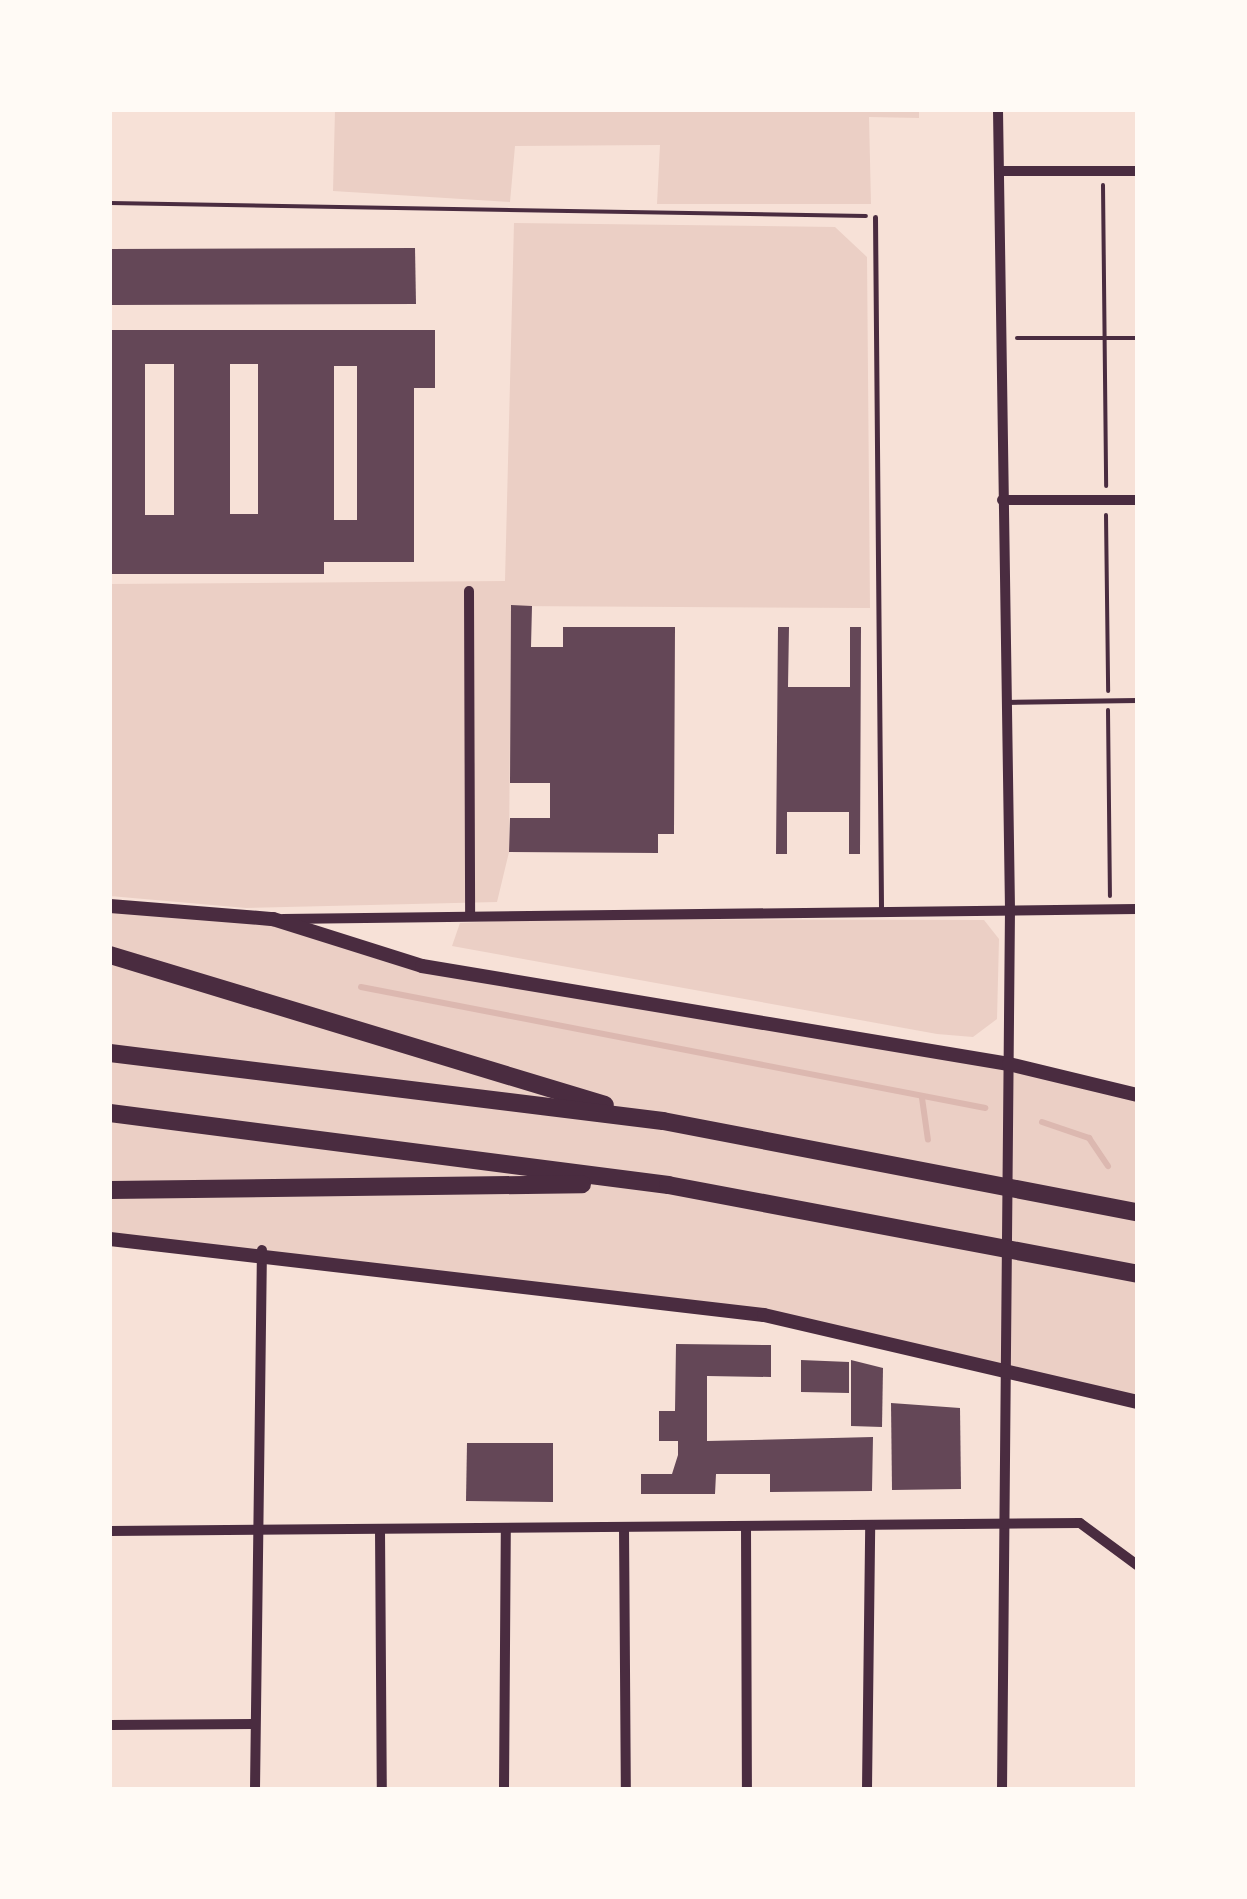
<!DOCTYPE html>
<html>
<head>
<meta charset="utf-8">
<style>
	body { margin:0 }
	#map { position:relative; width:1247px; height:1899px; overflow:hidden; background:#f7e1d7; font-family:Barlow,sans-serif }
	div>[style] { position:absolute }
	.green>* { inset:0; background:#ebcfc5 }
	.stream>* { height:6px; margin:-3px; padding:0 3px; transform-origin:3px; border-radius:3px; background:#dcb8b0 }
	.building>* { inset:0; background:#644757 }
	.path>* { height:4px; margin:-2px; padding:0 2px; transform-origin:2px; border-radius:2px; background:#4a2c40 }
	.service>* { height:5px; margin:-2.5px; padding:0 2.5px; transform-origin:2.5px; border-radius:2.5px; background:#4a2c40 }
	.minor>* { height:10px; margin:-5px; padding:0 5px; transform-origin:5px; border-radius:5px; background:#4a2c40 }
	.secondary>* { height:14px; margin:-7px; padding:0 7px; transform-origin:7px; border-radius:7px; background:#4a2c40 }
	.motorway>* { height:18px; margin:-9px; padding:0 9px; transform-origin:9px; border-radius:9px; background:#4a2c40 }
	span { translate:-50% -50%; white-space:nowrap; text-align:center; line-height:1.15; -webkit-text-stroke:8px #fffaf5; paint-order:stroke }
	.frame { position:absolute; inset:0; border:112px solid #fffaf5; pointer-events:none }
</style>
</head>
<body>
<div id="map">
	<div class="green">
		<i style="clip-path:polygon(335px 110px,919px 110px,919px 118px,869px 117px,871px 204px,657px 204px,660px 145px,515px 146px,510px 202px,333px 191px)"></i>
		<i style="clip-path:polygon(514px 223px,835px 227px,867px 257px,870px 608px,511px 606px,509px 852px,497px 902px,246px 908px,110px 896px,110px 584px,505px 581px)"></i>
		<i style="clip-path:polygon(110px 906px,273px 919px,422px 966px,1009px 1064px,1137px 1095px,1137px 1402px,764px 1315px,110px 1239px)"></i>
		<i style="clip-path:polygon(538px 919px,984px 920px,999px 939px,997px 1019px,973px 1037px,937px 1034px,452px 946px,460px 923px)"></i>
	</div>
	<div class="stream">
		<i style="left:361px;top:987px;width:636px;rotate:10.97deg"></i>
		<i style="left:922px;top:1098px;width:42px;rotate:81.9deg"></i>
		<i style="left:1042px;top:1122px;width:50px;rotate:18.8deg"></i>
		<i style="left:1089px;top:1138px;width:34px;rotate:56deg"></i>
	</div>
	<div class="building">
		<i style="clip-path:polygon(415px 248px,416px 304px,110px 305px,110px 249px)"></i>
		<i style="clip-path:polygon(evenodd,110px 330px,435px 330px,435px 388px,414px 388px,414px 562px,324px 562px,324px 574px,110px 574px,110px 330px,145px 364px,174px 364px,174px 515px,145px 515px,145px 364px,110px 330px,230px 364px,258px 364px,258px 514px,230px 514px,230px 364px,110px 330px,334px 366px,357px 366px,357px 520px,334px 520px,334px 366px)"></i>
		<i style="clip-path:polygon(511px 605px,532px 606px,531px 647px,563px 647px,563px 627px,675px 627px,674px 834px,658px 834px,658px 853px,509px 852px,510px 818px,550px 818px,550px 783px,510px 783px)"></i>
		<i style="clip-path:polygon(778px 627px,789px 627px,788px 687px,850px 687px,850px 627px,861px 627px,860px 854px,849px 854px,849px 812px,787px 812px,787px 854px,776px 854px)"></i>
		<i style="clip-path:polygon(676px 1344px,771px 1345px,771px 1377px,707px 1376px,707px 1441px,873px 1437px,872px 1491px,770px 1492px,770px 1474px,716px 1474px,715px 1494px,641px 1494px,641px 1474px,672px 1474px,678px 1455px,678px 1441px,659px 1441px,659px 1411px,675px 1411px)"></i>
		<i style="clip-path:polygon(801px 1360px,849px 1362px,849px 1393px,801px 1392px)"></i>
		<i style="clip-path:polygon(851px 1360px,883px 1368px,882px 1427px,851px 1426px)"></i>
		<i style="clip-path:polygon(891px 1403px,960px 1408px,961px 1489px,892px 1490px)"></i>
		<i style="clip-path:polygon(467px 1443px,553px 1443px,553px 1502px,466px 1501px)"></i>
	</div>
	<div class="path">
		<i style="left:1103px;top:185px;width:301px;rotate:89.4deg"></i>
		<i style="left:110px;top:203px;width:756px;rotate:0.99deg"></i>
		<i style="left:1017px;top:338px;width:120px"></i>
		<i style="left:1106px;top:515px;width:176px;rotate:89.3deg"></i>
		<i style="left:1108px;top:710px;width:186px;rotate:89.4deg"></i>
	</div>
	<div class="service">
		<i style="left:875px;top:217px;width:691px;rotate:89.5deg"></i>
		<i style="left:1005px;top:702px;width:132px;rotate:-0.9deg"></i>
	</div>
	<div class="minor">
		<i style="left:998px;top:110px;width:799px;rotate:89.14deg"></i>
		<i style="left:1010px;top:909px;width:880px;rotate:90.52deg"></i>
		<i style="left:999px;top:171px;width:138px"></i>
		<i style="left:1002px;top:500px;width:135px"></i>
		<i style="left:469px;top:591px;width:325px;rotate:89.8deg"></i>
		<i style="left:283px;top:919px;width:854px;rotate:-0.67deg"></i>
		<i style="left:746px;top:1526px;width:263px;rotate:89.8deg"></i>
		<i style="left:624px;top:1527px;width:262px;rotate:89.6deg"></i>
		<i style="left:380px;top:1530px;width:259px;rotate:89.6deg"></i>
		<i style="left:110px;top:1531px;width:970px;rotate:-0.47deg"></i>
		<i style="left:1080px;top:1523px;width:71px;rotate:36.4deg"></i>
		<i style="left:110px;top:1725px;width:144px;rotate:-0.4deg"></i>
		<i style="left:255px;top:1789px;width:539px;rotate:-89.26deg"></i>
		<i style="left:504px;top:1789px;width:260px;rotate:-89.6deg"></i>
		<i style="left:867px;top:1789px;width:264px;rotate:-89.3deg"></i>
	</div>
	<div class="secondary">
		<i style="left:110px;top:906px;width:164px;rotate:4.6deg"></i>
		<i style="left:273px;top:919px;width:156px;rotate:17.5deg"></i>
		<i style="left:422px;top:966px;width:595px;rotate:9.48deg"></i>
		<i style="left:1009px;top:1064px;width:132px;rotate:13.6deg"></i>
		<i style="left:110px;top:1239px;width:658px;rotate:6.63deg"></i>
		<i style="left:764px;top:1315px;width:383px;rotate:13.1deg"></i>
	</div>
	<div class="motorway">
		<i style="left:110px;top:955px;width:517px;rotate:16.86deg"></i>
		<i style="left:110px;top:1053px;width:557px;rotate:7.01deg"></i>
		<i style="left:663px;top:1121px;width:483px;rotate:10.9deg"></i>
		<i style="left:110px;top:1113px;width:563px;rotate:7.35deg"></i>
		<i style="left:668px;top:1185px;width:477px;rotate:10.7deg"></i>
		<i style="left:110px;top:1190px;width:472px;rotate:-0.7deg"></i>
	</div>
	<div class="frame"></div>
</div>
</body>
</html>
